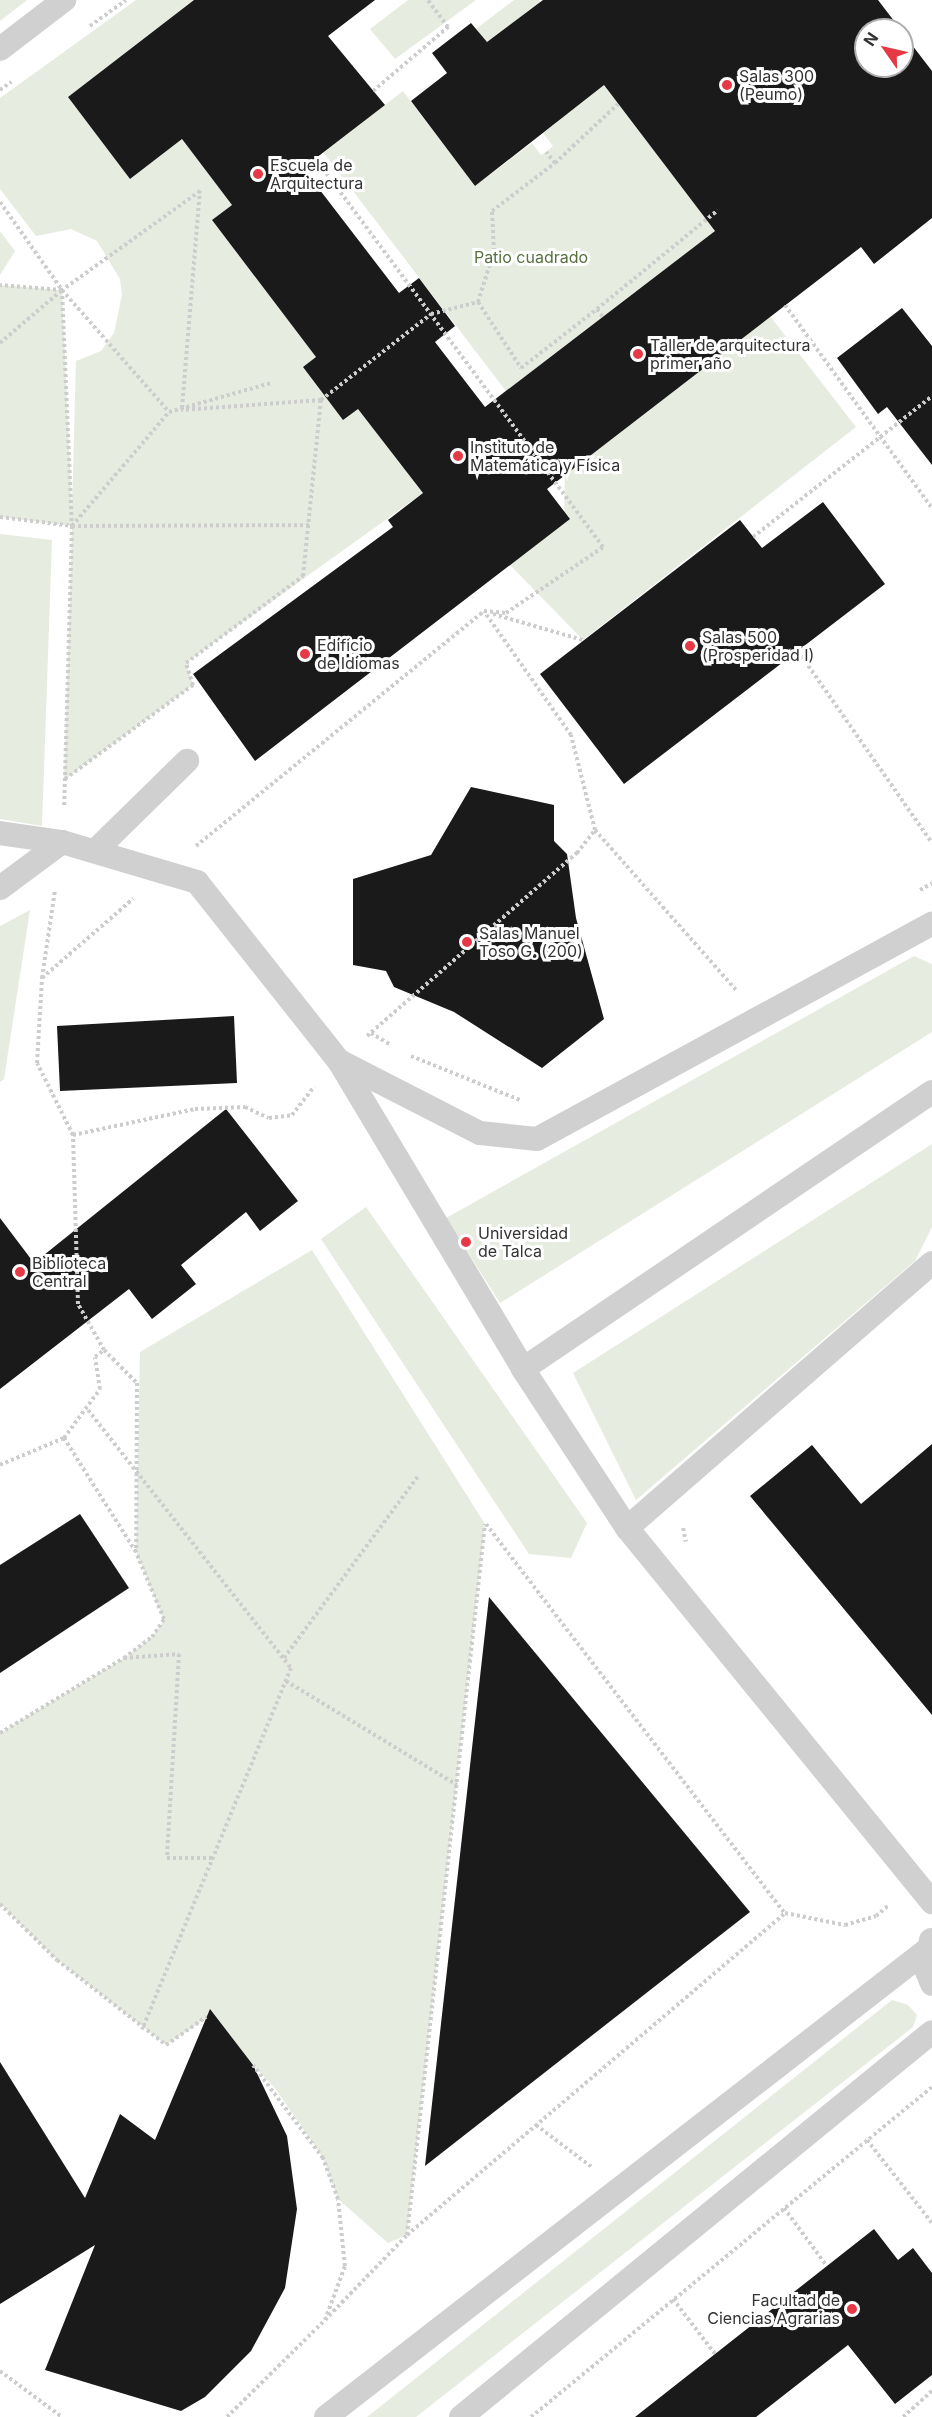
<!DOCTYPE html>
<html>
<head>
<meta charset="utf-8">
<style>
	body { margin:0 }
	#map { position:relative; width:932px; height:2417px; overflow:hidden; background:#fff; font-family:Inter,sans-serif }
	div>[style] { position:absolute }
	.green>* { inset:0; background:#e6ecdf }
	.building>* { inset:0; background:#1a1a1a }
	.path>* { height:4px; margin-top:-2px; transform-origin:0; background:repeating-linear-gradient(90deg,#cdcdcd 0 3px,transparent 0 6px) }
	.service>* { height:24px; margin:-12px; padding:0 12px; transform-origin:12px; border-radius:12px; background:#d0d0d0 }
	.dots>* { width:16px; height:16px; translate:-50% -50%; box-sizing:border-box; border:3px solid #fff; border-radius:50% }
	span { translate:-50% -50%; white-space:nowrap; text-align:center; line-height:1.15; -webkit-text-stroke:6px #fff; paint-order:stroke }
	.poi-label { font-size:16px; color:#333 }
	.left { translate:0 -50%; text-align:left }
	.right { translate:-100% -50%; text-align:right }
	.park-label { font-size:16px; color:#56703f }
	.north { position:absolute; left:854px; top:18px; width:60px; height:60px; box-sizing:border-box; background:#fff; border:2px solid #adadad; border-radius:50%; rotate:304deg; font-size:16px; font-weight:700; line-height:24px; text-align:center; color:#333 }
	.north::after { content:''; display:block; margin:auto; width:21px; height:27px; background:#e63946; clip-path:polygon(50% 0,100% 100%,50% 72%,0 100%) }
</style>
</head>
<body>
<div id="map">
	<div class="green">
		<i style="clip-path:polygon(0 0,27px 0,0 21px)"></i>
		<i style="clip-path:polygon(136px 0,194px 0,68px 97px,130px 179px,182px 139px,232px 205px,212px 220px,316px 357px,304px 367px,358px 409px,423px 493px,186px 663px,193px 685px,64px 780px,72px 526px,0 517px,0 285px,62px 290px,72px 510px,76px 361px,101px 351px,114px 333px,122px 295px,120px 279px,97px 241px,71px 229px,36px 236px,0 189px,0 98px)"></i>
		<i style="clip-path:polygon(408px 0,476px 0,395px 59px,370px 29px)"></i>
		<i style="clip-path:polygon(514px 0,539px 0,715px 231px,506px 391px,323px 152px,403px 91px,475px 186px,532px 143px,541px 155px,546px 152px,553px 146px,543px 133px,556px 123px,493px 38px,486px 42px,476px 29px)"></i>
		<i style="clip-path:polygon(0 231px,15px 251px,0 275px)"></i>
		<i style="clip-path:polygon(770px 316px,856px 427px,583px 640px,510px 565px,564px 523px,565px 470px)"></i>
		<i style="clip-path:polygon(0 534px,52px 540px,42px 826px,0 819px)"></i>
		<i style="clip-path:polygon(30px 910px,4px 1079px,0 1082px,0 926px)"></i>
		<i style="clip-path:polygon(914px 956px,932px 964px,932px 1032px,500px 1303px,446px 1218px)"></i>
		<i style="clip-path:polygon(932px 1144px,932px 1227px,915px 1261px,636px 1500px,573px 1373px)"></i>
		<i style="clip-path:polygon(366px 1207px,587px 1523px,571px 1558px,529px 1554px,321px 1239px)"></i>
		<i style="clip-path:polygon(312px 1250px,485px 1524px,407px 2235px,388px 2243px,338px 2199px,323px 2158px,275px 2088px,207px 2018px,166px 2045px,57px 1960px,0 1904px,0 1733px,124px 1658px,152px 1637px,164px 1620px,136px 1552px,140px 1352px)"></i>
		<i style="clip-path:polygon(892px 2000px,908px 2005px,917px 2015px,913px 2027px,416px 2417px,367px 2417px)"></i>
	</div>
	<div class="building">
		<i style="clip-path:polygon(194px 0,375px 0,328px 36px,385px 105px,303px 168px,399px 293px,419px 278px,455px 326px,435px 342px,485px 407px,715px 231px,604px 85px,475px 186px,411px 101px,447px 73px,432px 53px,471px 23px,487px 42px,543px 0,878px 0,901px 30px,866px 30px,866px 66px,902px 66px,902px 32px,932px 71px,932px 218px,874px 264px,861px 247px,547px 489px,570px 519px,255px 761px,193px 674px,393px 527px,388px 520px,423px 493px,358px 409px,343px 420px,303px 367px,316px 357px,212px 220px,232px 205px,182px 139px,130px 179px,68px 97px)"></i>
		<i style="clip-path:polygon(902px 308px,932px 346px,932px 465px,887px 407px,878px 414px,837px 358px)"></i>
		<i style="clip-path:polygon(823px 502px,885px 584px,624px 784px,540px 674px,740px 520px,762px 548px)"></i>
		<i style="clip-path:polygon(471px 787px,554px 805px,554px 841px,567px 854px,576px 918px,604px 1019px,542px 1068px,454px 1012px,394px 987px,386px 971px,353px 965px,353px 879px,431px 855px)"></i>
		<i style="clip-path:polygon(234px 1016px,237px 1083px,60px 1091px,57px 1026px)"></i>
		<i style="clip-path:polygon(226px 1109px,298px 1201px,260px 1231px,246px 1212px,181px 1265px,196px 1284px,152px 1319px,129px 1289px,0 1389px,0 1218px,34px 1263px)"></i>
		<i style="clip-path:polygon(932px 1444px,932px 1715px,750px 1496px,812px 1445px,861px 1504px)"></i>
		<i style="clip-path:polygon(80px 1514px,129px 1588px,0 1673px,0 1565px)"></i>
		<i style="clip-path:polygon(489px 1597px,750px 1912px,425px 2166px)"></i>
		<i style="clip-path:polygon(210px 2009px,253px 2065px,287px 2136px,297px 2209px,285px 2288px,251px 2351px,205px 2397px,181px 2411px,45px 2370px,95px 2245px,0 2304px,0 2062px,85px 2198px,120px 2114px,155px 2140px)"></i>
		<i style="clip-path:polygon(874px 2229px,898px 2260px,913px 2248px,932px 2273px,932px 2375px,895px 2404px,848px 2345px,756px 2417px,635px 2417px)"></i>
	</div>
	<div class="path">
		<i style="left:90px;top:26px;width:44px;rotate:-35.8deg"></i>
		<i style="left:0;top:90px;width:14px;rotate:-36deg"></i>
		<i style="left:373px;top:91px;width:99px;rotate:-40.5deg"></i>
		<i style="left:448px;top:27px;width:34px;rotate:-127deg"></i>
		<i style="left:555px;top:163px;width:86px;rotate:-43.1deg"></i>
		<i style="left:0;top:202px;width:108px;rotate:54.8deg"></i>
		<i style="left:62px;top:290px;width:62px;rotate:-175.4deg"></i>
		<i style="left:478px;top:302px;width:53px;rotate:-72.6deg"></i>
		<i style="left:494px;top:251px;width:40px;rotate:-92.9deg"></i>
		<i style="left:492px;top:211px;width:79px;rotate:-37.3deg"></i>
		<i style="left:555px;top:163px;width:14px;rotate:-129deg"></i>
		<i style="left:785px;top:305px;width:251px;rotate:54.1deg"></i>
		<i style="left:597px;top:309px;width:156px;rotate:-39.3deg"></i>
		<i style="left:0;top:343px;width:82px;rotate:-40.5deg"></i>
		<i style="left:62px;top:290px;width:236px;rotate:87.6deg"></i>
		<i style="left:72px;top:526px;width:282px;rotate:91.6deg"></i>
		<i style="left:321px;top:400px;width:140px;rotate:-38deg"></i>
		<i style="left:431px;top:314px;width:49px;rotate:-14.3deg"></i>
		<i style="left:478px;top:302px;width:79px;rotate:56.9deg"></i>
		<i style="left:521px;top:368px;width:96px;rotate:-37.8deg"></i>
		<i style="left:597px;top:309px;width:9px;rotate:54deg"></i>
		<i style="left:182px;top:408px;width:218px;rotate:-85.3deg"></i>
		<i style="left:200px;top:191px;width:170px;rotate:144.3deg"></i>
		<i style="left:62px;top:290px;width:162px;rotate:48.7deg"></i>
		<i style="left:169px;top:412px;width:106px;rotate:-15.9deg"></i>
		<i style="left:0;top:517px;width:73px;rotate:7.1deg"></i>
		<i style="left:72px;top:526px;width:150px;rotate:-49.6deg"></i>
		<i style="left:72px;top:526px;width:237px;rotate:-0.2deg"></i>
		<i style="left:753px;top:537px;width:228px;rotate:-38.2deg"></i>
		<i style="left:493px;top:614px;width:94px;rotate:16.1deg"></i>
		<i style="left:798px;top:651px;width:234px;rotate:55.1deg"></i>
		<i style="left:65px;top:779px;width:159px;rotate:-36.3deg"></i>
		<i style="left:193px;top:685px;width:23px;rotate:-108deg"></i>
		<i style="left:186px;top:663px;width:146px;rotate:-36.6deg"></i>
		<i style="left:303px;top:576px;width:177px;rotate:-84.2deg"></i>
		<i style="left:321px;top:400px;width:140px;rotate:175.9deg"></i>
		<i style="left:595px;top:830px;width:215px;rotate:48.6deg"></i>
		<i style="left:196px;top:846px;width:372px;rotate:-39.2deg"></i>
		<i style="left:484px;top:611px;width:22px;rotate:5deg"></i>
		<i style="left:506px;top:613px;width:117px;rotate:-34.2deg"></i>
		<i style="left:603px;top:547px;width:483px;rotate:-126.5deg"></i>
		<i style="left:920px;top:890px;width:14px;rotate:-30deg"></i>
		<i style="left:42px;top:978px;width:89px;rotate:-81.6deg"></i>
		<i style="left:371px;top:1033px;width:23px;rotate:31deg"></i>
		<i style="left:367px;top:1036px;width:279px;rotate:-41.1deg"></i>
		<i style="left:577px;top:853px;width:29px;rotate:-52deg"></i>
		<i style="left:595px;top:830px;width:98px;rotate:-104.2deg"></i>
		<i style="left:571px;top:735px;width:151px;rotate:-125.1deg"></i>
		<i style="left:411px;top:1056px;width:118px;rotate:22deg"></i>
		<i style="left:73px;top:1135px;width:125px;rotate:-12deg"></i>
		<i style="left:195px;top:1109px;width:50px;rotate:-2.3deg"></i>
		<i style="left:245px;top:1107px;width:26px;rotate:25deg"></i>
		<i style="left:269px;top:1118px;width:23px;rotate:-7deg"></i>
		<i style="left:292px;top:1115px;width:36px;rotate:-52deg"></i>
		<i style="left:104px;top:1350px;width:47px;rotate:45deg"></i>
		<i style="left:137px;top:1383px;width:169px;rotate:90.3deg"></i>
		<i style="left:88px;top:1410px;width:328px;rotate:51.8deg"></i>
		<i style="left:291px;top:1668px;width:391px;rotate:112.4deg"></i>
		<i style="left:0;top:1465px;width:69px;rotate:-22.9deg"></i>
		<i style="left:486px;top:1524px;width:491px;rotate:52.5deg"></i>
		<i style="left:785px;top:1913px;width:61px;rotate:11.3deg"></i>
		<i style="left:845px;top:1925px;width:32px;rotate:-16deg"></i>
		<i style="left:876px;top:1916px;width:17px;rotate:-40deg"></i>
		<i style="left:683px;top:1528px;width:14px;rotate:78deg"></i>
		<i style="left:124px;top:1658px;width:55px;rotate:-4.2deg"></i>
		<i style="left:179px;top:1654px;width:204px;rotate:93.4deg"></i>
		<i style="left:167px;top:1858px;width:45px"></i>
		<i style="left:284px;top:1658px;width:226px;rotate:-53.6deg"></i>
		<i style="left:286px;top:1681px;width:200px;rotate:31.3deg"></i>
		<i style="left:0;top:1733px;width:145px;rotate:-31.2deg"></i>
		<i style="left:124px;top:1658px;width:35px;rotate:-37deg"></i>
		<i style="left:152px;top:1637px;width:22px;rotate:-56deg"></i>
		<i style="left:164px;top:1619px;width:73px;rotate:-112.7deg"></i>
		<i style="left:136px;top:1552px;width:135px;rotate:-122.3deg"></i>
		<i style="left:64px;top:1438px;width:61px;rotate:-53.7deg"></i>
		<i style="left:100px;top:1389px;width:32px;rotate:-99deg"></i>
		<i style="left:95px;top:1357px;width:11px;rotate:-38deg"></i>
		<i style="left:104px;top:1350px;width:53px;rotate:-119.5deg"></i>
		<i style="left:78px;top:1304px;width:169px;rotate:-91.7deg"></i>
		<i style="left:73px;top:1135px;width:80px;rotate:-116.6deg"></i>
		<i style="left:37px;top:1063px;width:85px;rotate:-86.6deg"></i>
		<i style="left:42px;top:978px;width:121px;rotate:-41deg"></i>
		<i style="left:0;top:1904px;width:80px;rotate:44.5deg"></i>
		<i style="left:57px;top:1960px;width:138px;rotate:37.9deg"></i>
		<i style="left:166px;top:2045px;width:49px;rotate:-35deg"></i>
		<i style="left:536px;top:2125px;width:71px;rotate:37deg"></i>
		<i style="left:867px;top:2140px;width:105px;rotate:51.9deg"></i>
		<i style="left:784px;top:2208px;width:71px;rotate:53.6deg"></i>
		<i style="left:407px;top:2235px;width:715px;rotate:-83.74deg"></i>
		<i style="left:673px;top:2299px;width:69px;rotate:52.6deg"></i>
		<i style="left:325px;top:2320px;width:118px;rotate:-46deg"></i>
		<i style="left:407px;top:2235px;width:497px;rotate:-40.4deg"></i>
		<i style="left:0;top:2371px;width:77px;rotate:36.6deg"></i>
		<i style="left:227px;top:2417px;width:138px;rotate:-44.7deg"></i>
		<i style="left:325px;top:2320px;width:58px;rotate:-69.7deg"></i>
		<i style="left:345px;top:2266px;width:67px;rotate:-96deg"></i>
		<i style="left:338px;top:2199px;width:44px;rotate:-110.1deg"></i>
		<i style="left:323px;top:2158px;width:116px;rotate:-127deg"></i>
		<i style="left:531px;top:2417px;width:519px;rotate:-39.45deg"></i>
		<i style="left:903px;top:2417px;width:39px;rotate:-42deg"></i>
	</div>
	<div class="service">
		<i style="left:0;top:49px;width:81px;rotate:-37.4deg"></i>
		<i style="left:0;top:833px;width:63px;rotate:8.3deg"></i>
		<i style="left:62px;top:842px;width:141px;rotate:16.5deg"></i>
		<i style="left:197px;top:882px;width:228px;rotate:51.6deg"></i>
		<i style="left:339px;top:1061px;width:359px;rotate:59.1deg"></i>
		<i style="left:95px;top:851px;width:129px;rotate:-44.4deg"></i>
		<i style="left:0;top:888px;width:77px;rotate:-36.6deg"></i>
		<i style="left:341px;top:1062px;width:156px;rotate:27.1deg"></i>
		<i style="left:480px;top:1133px;width:57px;rotate:6deg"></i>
		<i style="left:537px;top:1139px;width:450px;rotate:-28.6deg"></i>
		<i style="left:932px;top:1092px;width:494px;rotate:145.9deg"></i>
		<i style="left:523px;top:1369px;width:190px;rotate:56.8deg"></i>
		<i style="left:627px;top:1528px;width:404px;rotate:-41deg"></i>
		<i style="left:627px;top:1528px;width:483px;rotate:50.8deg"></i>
		<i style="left:931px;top:1940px;width:29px;rotate:100deg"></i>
		<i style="left:926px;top:1969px;width:16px;rotate:68deg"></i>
		<i style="left:326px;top:2417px;width:761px;rotate:-37.85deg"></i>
		<i style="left:461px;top:2417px;width:608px;rotate:-39.26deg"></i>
	</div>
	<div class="dots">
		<i style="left:727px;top:85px;background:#e63946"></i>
		<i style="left:258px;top:174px;background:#e63946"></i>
		<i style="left:638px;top:354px;background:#e63946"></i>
		<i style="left:458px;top:456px;background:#e63946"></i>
		<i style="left:690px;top:646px;background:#e63946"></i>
		<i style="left:305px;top:654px;background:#e63946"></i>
		<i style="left:467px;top:942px;background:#e63946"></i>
		<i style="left:466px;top:1242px;background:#e63946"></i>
		<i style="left:20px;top:1272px;background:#e63946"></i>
		<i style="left:852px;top:2309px;background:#e63946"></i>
	</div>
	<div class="poi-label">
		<span class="left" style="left:739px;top:85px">Salas 300<br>(Peumo)</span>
		<span class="left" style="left:270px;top:174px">Escuela de<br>Arquitectura</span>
		<span class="left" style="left:650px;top:354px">Taller de arquitectura<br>primer año</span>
		<span class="left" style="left:470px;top:456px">Instituto de<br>Matemática y Física</span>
		<span class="left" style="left:702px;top:646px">Salas 500<br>(Prosperidad I)</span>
		<span class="left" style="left:317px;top:654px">Edificio<br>de Idiomas</span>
		<span class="left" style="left:479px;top:942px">Salas Manuel<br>Toso G. (200)</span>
		<span class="left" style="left:478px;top:1242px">Universidad<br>de Talca</span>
		<span class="left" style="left:32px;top:1272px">Biblioteca<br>Central</span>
		<span class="right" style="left:840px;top:2309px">Facultad de<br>Ciencias Agrarias</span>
	</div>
	<div class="park-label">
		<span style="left:531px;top:257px">Patio cuadrado</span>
	</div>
	<div class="north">N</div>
</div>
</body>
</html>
